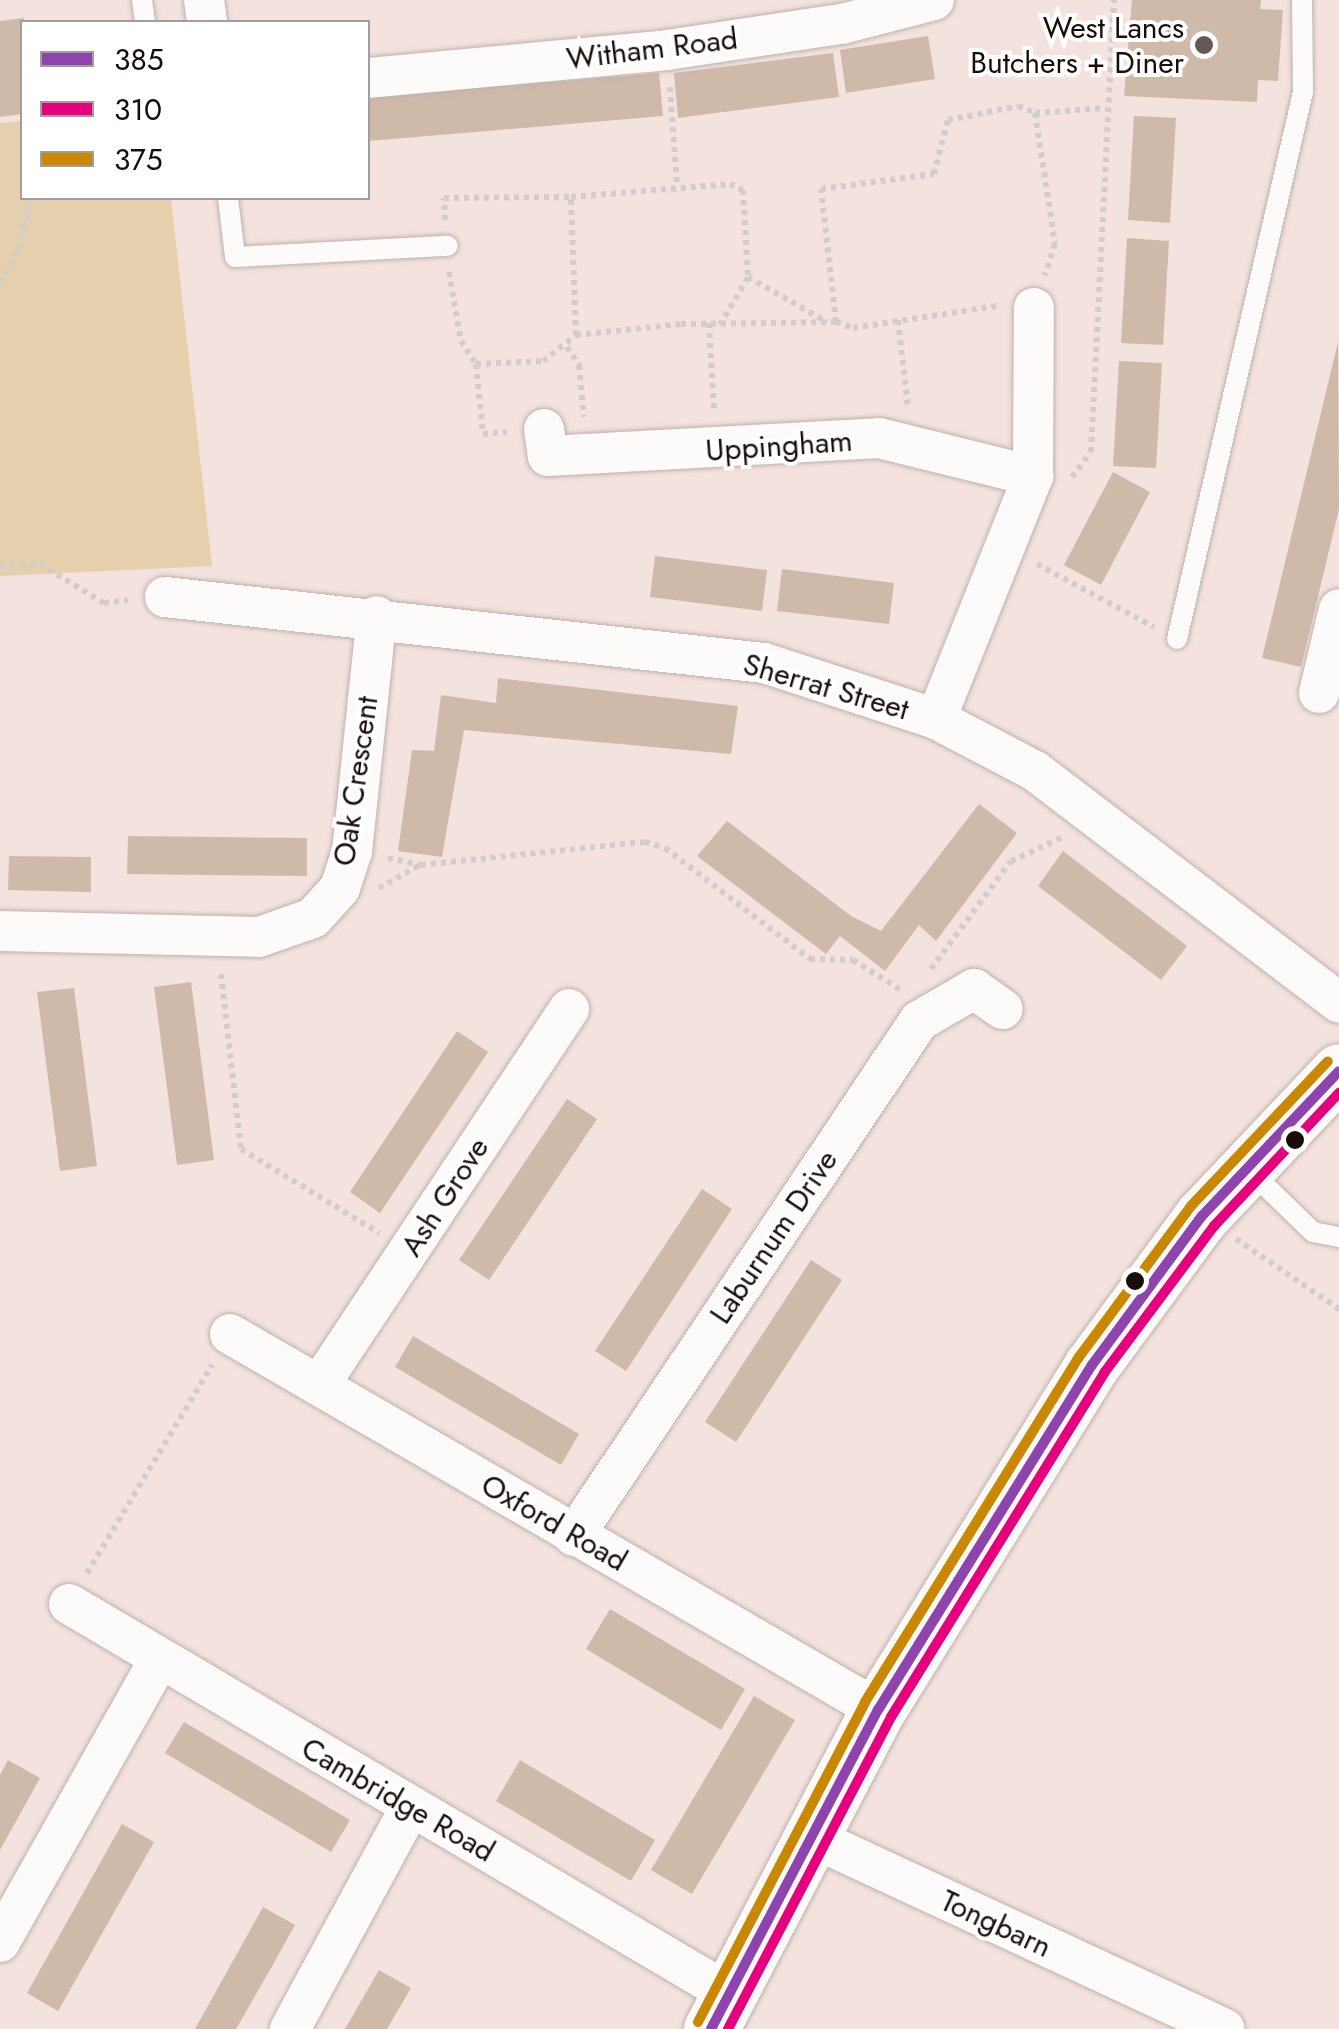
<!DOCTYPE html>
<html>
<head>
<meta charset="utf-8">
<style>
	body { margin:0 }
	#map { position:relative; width:1339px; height:2029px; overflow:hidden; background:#f3e2dd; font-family:Jost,sans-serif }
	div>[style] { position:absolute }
	.green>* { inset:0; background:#e5cfad }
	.building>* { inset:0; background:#cfb9a9 }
	.path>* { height:6px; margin-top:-3px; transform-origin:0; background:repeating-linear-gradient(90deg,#d1cdcb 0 5px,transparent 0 10px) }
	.roads { filter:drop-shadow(0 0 2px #bfb1ad) drop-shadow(0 0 2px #bfb1ad) }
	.lane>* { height:20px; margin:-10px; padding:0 10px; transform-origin:10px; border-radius:10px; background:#fdfbfa }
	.street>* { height:40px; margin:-20px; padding:0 20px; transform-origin:20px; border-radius:20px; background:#fdfbfa }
	.secondary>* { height:55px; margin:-27.5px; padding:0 27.5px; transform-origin:27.5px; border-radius:27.5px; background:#fdfbfa }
	.bus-1>* { height:10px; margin:-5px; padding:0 5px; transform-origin:5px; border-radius:5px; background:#8e44ad }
	.bus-2>* { height:10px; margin:-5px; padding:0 5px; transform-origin:5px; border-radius:5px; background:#e5007d }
	.bus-3>* { height:10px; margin:-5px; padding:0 5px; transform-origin:5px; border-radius:5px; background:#ca8702 }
	.dots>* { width:28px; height:28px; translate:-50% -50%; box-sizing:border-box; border:5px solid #fff; border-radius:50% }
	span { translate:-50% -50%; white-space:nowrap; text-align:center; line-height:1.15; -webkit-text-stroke:8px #fff; paint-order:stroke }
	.poi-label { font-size:30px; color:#180d09 }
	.right { translate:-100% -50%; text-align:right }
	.street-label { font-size:30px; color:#180d09 }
	.legend { position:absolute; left:20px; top:20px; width:350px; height:180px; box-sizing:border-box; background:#fff; border:2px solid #a39e9d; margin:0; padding:12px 18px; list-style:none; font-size:30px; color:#180d09 }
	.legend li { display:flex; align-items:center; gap:20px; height:50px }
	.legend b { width:50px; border:2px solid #a39e9d }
</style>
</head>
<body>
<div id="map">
	<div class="green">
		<i style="clip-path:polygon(22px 121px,22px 198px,171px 198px,212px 566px,0 576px,0 123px)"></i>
	</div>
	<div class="building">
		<i style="clip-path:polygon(1132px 0,1261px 0,1260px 9px,1283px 10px,1278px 81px,1258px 80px,1257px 102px,1124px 96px)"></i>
		<i style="clip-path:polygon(24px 18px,22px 114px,0 117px,0 21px)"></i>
		<i style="clip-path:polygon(928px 36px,935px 79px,846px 93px,840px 50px)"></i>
		<i style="clip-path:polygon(833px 53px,839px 97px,678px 118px,674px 73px)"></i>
		<i style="clip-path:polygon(659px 73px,663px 116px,368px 141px,368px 97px)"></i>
		<i style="clip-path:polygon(1134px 116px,1176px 118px,1170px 223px,1128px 220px)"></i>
		<i style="clip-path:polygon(1127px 238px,1169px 241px,1163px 345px,1121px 343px)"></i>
		<i style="clip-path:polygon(1338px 342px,1339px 509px,1301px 667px,1262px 658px)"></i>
		<i style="clip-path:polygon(1119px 361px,1162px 363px,1156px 468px,1113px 466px)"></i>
		<i style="clip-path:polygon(1113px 472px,1150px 492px,1101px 585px,1064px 565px)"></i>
		<i style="clip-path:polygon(655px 556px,767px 570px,762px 611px,650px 597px)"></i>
		<i style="clip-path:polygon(782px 569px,894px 583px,889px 624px,777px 611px)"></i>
		<i style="clip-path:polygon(498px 678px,738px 706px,731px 754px,464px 730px,442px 857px,398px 851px,412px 750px,434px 751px,441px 695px,496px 703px)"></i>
		<i style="clip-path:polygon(979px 804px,1017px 833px,936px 941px,919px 925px,885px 971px,840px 936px,826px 954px,697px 856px,727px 821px,851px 916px,881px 931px)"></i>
		<i style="clip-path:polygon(128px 836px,307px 838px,307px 876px,127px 874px)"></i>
		<i style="clip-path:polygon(1063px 851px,1187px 946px,1161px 980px,1038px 886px)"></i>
		<i style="clip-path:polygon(9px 856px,91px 857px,91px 892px,8px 890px)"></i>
		<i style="clip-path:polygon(191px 982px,214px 1160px,177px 1165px,154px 987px)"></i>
		<i style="clip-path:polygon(74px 988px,97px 1166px,60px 1171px,37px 992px)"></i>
		<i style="clip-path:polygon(457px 1031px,488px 1052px,380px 1213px,350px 1192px)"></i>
		<i style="clip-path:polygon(567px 1099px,597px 1119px,489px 1280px,459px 1260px)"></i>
		<i style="clip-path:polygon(702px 1189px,732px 1209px,626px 1371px,595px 1351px)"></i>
		<i style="clip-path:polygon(811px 1260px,842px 1280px,736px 1442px,705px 1422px)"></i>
		<i style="clip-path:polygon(413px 1336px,579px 1434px,561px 1465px,395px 1367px)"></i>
		<i style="clip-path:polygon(610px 1609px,745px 1689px,721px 1730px,586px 1649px)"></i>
		<i style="clip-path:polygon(754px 1696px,795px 1720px,692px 1894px,651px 1870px)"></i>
		<i style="clip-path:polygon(184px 1722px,350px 1820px,331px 1852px,165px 1753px)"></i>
		<i style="clip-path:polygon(8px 1760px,40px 1778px,0 1850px,0 1775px)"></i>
		<i style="clip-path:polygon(520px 1760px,655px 1840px,631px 1881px,496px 1801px)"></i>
		<i style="clip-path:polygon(122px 1824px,154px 1842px,58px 2011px,27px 1993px)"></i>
		<i style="clip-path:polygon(263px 1907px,295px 1925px,271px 1968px,236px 2029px,195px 2029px)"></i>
		<i style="clip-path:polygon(379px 1970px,411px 1988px,387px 2029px,345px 2029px)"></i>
	</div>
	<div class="path">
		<i style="left:670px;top:87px;width:97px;rotate:85.9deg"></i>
		<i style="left:1035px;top:113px;width:71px;rotate:-4deg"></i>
		<i style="left:445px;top:220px;width:22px;rotate:-93deg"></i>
		<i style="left:444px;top:198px;width:127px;rotate:-0.5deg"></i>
		<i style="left:571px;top:197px;width:160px;rotate:-4.7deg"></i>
		<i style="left:730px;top:184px;width:14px;rotate:25deg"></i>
		<i style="left:743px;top:190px;width:87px;rotate:86.7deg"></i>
		<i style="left:449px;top:272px;width:70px;rotate:80.1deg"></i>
		<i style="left:461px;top:341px;width:27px;rotate:57deg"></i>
		<i style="left:476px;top:364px;width:70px;rotate:84.3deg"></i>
		<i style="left:483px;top:434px;width:24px;rotate:-5deg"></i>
		<i style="left:0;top:282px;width:38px;rotate:-61deg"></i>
		<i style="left:18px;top:249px;width:53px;rotate:-75.7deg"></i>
		<i style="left:898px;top:320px;width:89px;rotate:83.5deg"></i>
		<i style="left:836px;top:322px;width:134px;rotate:-96.4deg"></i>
		<i style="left:821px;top:189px;width:114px;rotate:-7.6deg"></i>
		<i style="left:934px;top:174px;width:56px;rotate:-75.5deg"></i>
		<i style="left:948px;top:120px;width:71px;rotate:-11.3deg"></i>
		<i style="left:1018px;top:106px;width:18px;rotate:22deg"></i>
		<i style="left:1035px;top:113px;width:133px;rotate:81.3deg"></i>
		<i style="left:1055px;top:244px;width:33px;rotate:108deg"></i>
		<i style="left:709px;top:323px;width:88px;rotate:86.7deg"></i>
		<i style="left:720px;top:325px;width:56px;rotate:-59.7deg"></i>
		<i style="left:748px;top:277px;width:91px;rotate:29.7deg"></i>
		<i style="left:576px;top:335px;width:106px;rotate:-6deg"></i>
		<i style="left:681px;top:324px;width:155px;rotate:-0.7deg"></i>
		<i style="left:836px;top:322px;width:18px;rotate:19deg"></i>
		<i style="left:853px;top:328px;width:145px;rotate:-8.7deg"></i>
		<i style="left:567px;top:347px;width:22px;rotate:56deg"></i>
		<i style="left:579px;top:365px;width:52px;rotate:84.5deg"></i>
		<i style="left:476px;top:364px;width:67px;rotate:-2.6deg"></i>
		<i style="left:543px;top:361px;width:42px;rotate:-38.2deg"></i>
		<i style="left:576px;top:335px;width:138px;rotate:-92.1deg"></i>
		<i style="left:1072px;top:477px;width:31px;rotate:-53deg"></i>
		<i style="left:1091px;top:452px;width:453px;rotate:-87.1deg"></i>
		<i style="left:1037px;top:564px;width:133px;rotate:28.3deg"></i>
		<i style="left:0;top:566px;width:40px;rotate:-2.9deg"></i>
		<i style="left:40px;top:564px;width:75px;rotate:31.4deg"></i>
		<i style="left:104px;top:603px;width:24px;rotate:-7deg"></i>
		<i style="left:388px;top:858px;width:34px;rotate:12deg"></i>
		<i style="left:421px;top:865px;width:225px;rotate:-5.9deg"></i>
		<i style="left:645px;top:842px;width:21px;rotate:17deg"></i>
		<i style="left:665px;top:848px;width:183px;rotate:37.4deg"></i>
		<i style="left:810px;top:959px;width:43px;rotate:1.3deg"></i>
		<i style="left:853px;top:960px;width:57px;rotate:32deg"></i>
		<i style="left:379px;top:888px;width:47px;rotate:-29.3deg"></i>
		<i style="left:931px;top:969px;width:134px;rotate:-53.5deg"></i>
		<i style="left:1011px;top:861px;width:57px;rotate:-24.8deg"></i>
		<i style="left:221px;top:974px;width:176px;rotate:83.5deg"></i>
		<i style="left:241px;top:1149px;width:162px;rotate:31.3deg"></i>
		<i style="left:1236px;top:1239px;width:125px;rotate:34.2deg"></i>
		<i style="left:87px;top:1573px;width:243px;rotate:-59deg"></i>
	</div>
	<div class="roads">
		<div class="lane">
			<i style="left:142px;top:0;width:22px;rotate:82deg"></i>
			<i style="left:228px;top:198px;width:59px;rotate:83.2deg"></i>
			<i style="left:235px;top:257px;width:213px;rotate:-3deg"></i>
			<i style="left:1177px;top:639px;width:561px;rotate:-77.03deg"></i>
			<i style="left:1303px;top:92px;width:92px;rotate:-90.6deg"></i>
			<i style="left:1248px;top:1169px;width:91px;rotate:44.1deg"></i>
			<i style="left:1313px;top:1232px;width:26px;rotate:11deg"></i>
		</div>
		<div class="street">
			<i style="left:204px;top:0;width:22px;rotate:82deg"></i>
			<i style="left:368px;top:78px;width:300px;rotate:-5.3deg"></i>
			<i style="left:667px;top:50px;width:177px;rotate:-8.5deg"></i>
			<i style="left:842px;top:24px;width:95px;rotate:-14.6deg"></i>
			<i style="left:544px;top:429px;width:27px;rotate:82deg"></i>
			<i style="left:548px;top:456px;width:331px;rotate:-3.1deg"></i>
			<i style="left:879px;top:438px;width:159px;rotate:13.9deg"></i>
			<i style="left:165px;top:597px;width:603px;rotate:6.29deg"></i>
			<i style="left:764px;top:663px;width:181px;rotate:18deg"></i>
			<i style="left:936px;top:719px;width:112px;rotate:27.7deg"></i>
			<i style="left:1035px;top:771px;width:382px;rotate:37.3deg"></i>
			<i style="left:1319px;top:693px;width:86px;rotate:-76.6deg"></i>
			<i style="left:936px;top:719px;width:262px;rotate:-68.2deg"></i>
			<i style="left:1033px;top:476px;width:168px;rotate:-89.7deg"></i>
			<i style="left:0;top:931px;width:259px;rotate:1.3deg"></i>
			<i style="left:259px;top:937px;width:57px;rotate:-19.4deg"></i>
			<i style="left:313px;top:918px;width:40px;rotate:-48deg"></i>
			<i style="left:340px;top:888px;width:38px;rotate:-72deg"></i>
			<i style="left:352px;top:852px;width:237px;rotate:-84deg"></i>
			<i style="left:230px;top:1334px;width:749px;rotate:30.12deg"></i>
			<i style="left:320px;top:1384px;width:450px;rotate:-56.4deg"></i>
			<i style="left:574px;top:1536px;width:620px;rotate:-56.18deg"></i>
			<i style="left:919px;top:1021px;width:64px;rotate:-30.2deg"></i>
			<i style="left:974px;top:989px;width:35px;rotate:35deg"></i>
			<i style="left:69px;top:1604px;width:765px;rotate:30.55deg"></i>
			<i style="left:809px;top:1836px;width:458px;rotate:24.9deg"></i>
			<i style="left:0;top:1942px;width:324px;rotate:-60.6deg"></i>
			<i style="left:290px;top:2029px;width:251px;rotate:-61.5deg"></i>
		</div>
		<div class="secondary">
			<i style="left:711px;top:2029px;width:360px;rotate:-62.4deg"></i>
			<i style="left:878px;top:1710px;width:406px;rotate:-58.2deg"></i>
			<i style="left:1092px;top:1365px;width:185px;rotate:-53.6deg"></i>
			<i style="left:1202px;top:1216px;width:199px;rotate:-46.6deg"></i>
		</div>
	</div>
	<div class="bus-1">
		<i style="left:711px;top:2029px;width:360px;rotate:-62.4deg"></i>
		<i style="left:878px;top:1710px;width:406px;rotate:-58.2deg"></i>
		<i style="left:1092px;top:1365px;width:185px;rotate:-53.6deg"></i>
		<i style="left:1202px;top:1216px;width:199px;rotate:-46.6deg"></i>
	</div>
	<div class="bus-2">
		<i style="left:728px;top:2029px;width:352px;rotate:-62.4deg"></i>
		<i style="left:891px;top:1717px;width:405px;rotate:-58.2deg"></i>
		<i style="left:1104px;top:1373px;width:184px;rotate:-53.2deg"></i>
		<i style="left:1214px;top:1226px;width:183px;rotate:-46.8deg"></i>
	</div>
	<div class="bus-3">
		<i style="left:698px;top:2022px;width:361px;rotate:-62.4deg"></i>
		<i style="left:865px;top:1702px;width:406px;rotate:-58.2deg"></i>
		<i style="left:1079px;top:1357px;width:188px;rotate:-53.4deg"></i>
		<i style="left:1191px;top:1206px;width:199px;rotate:-46.6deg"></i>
	</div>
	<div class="dots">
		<i style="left:1204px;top:45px;background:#655853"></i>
		<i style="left:1295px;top:1140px;background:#180d09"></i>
		<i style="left:1135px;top:1281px;background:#180d09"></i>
	</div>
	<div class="poi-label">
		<span class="right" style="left:1184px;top:45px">West Lancs<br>Butchers + Diner</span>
	</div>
	<div class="street-label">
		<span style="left:652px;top:49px;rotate:-7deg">Witham Road</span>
		<span style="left:779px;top:446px;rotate:-4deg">Uppingham</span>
		<span style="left:826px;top:687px;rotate:16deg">Sherrat Street</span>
		<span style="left:356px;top:781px;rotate:-82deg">Oak Crescent</span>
		<span style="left:445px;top:1197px;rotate:-57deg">Ash Grove</span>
		<span style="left:774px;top:1237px;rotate:-56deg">Laburnum Drive</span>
		<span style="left:554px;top:1523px;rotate:30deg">Oxford Road</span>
		<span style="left:398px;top:1800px;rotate:30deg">Cambridge Road</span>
		<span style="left:996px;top:1924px;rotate:25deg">Tongbarn</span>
	</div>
	<ul class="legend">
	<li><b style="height:12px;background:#8e44ad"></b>385</li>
	<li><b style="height:12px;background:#e5007d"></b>310</li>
	<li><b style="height:12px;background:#ca8702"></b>375</li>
	</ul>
</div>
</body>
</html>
